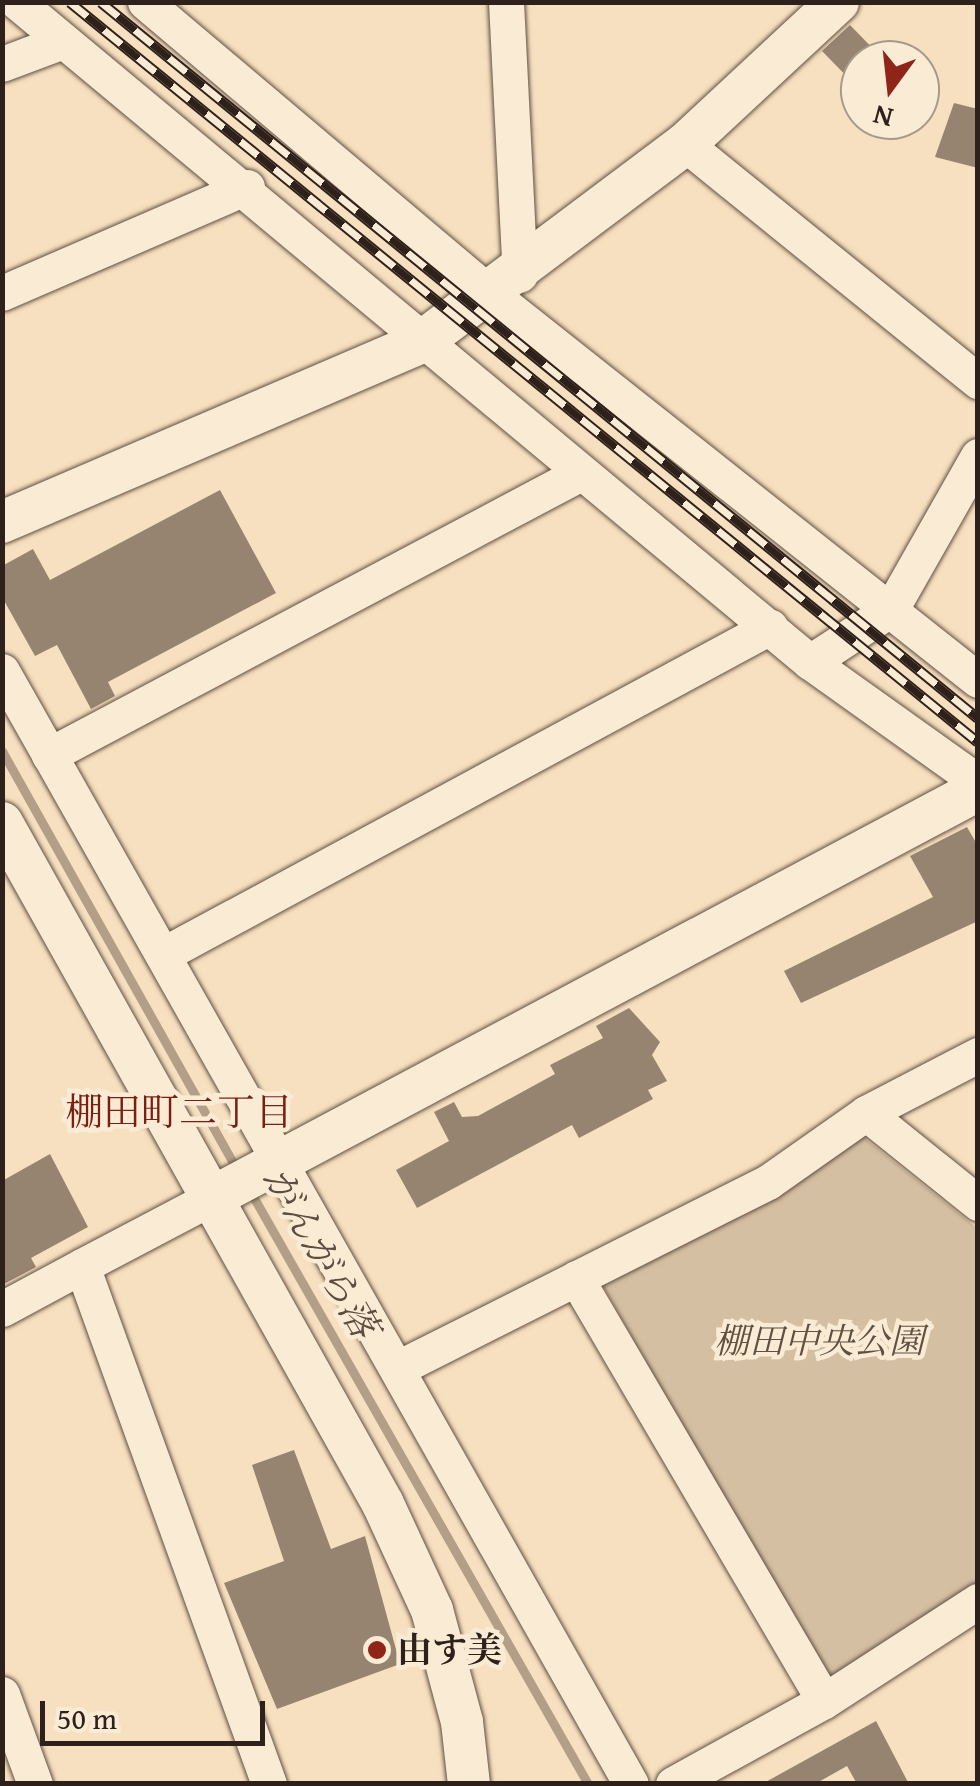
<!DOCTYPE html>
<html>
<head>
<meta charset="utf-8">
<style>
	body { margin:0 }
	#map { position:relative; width:980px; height:1786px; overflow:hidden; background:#f7e0bf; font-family:"Gentium Book Plus","Noto Serif JP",serif }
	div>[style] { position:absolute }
	.green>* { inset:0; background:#d5bfa3 }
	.stream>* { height:9px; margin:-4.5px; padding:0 4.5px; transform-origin:4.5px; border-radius:4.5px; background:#b39f87 }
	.building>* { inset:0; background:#978470 }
	.roads { filter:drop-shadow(0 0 2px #605043) drop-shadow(0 0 2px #605043) }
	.minor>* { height:35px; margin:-17.5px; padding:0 17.5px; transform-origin:17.5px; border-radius:17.5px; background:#faebd5 }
	.tertiary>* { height:42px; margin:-21px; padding:0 21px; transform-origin:21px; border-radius:21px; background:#faebd5 }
	.rail>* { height:11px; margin-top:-5.5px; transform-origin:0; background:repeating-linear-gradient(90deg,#faebd5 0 22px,#2e201a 0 44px); box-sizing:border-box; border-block:2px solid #2e201a }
	.dots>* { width:28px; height:28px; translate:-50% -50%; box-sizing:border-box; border:5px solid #faebd5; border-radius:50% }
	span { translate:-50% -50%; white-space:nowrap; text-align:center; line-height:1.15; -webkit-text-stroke:9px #faebd5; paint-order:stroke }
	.park-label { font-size:35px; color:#605043; font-style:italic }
	.poi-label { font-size:35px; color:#2e201a; font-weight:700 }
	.left { translate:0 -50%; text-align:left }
	.neighbourhood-label { font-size:38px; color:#7a1f14 }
	.water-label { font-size:38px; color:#5d4c40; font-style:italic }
	.frame { position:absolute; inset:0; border:5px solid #2e201a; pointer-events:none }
	.north { position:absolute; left:840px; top:40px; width:100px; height:100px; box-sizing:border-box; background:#faebd5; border:2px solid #a89a8a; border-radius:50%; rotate:195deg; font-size:28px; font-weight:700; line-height:40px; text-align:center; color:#2e201a }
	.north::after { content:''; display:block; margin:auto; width:35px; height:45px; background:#8f2418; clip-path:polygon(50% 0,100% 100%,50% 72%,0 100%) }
	.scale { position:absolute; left:40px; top:1701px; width:225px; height:45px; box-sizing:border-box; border:5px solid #2e201a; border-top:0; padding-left:12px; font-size:30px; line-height:35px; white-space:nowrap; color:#2e201a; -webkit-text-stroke:8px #faebd5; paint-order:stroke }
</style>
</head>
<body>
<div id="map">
	<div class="green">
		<i style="clip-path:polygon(863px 1137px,977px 1228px,977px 1586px,827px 1682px,598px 1277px)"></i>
	</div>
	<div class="stream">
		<i style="left:2px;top:751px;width:480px;rotate:60.7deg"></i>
		<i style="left:250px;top:1191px;width:683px;rotate:60.32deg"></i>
	</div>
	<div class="building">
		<i style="clip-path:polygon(850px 25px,884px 60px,860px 60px,860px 90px,822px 51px)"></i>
		<i style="clip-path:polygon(954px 103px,978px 109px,978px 168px,935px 157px)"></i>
		<i style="clip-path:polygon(220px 490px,276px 593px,108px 682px,115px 696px,91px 709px,57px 645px,35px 656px,2px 597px,2px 566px,33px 549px,50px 580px)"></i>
		<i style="clip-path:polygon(967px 827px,978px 846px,978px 921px,801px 1003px,784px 971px,933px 897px,910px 856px)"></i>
		<i style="clip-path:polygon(629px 1008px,660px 1042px,652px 1055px,667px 1081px,648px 1090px,653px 1099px,579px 1138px,572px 1125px,417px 1208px,396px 1170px,449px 1141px,434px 1112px,454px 1102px,462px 1117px,478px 1116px,555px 1074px,550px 1065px,603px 1038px,596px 1026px)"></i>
		<i style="clip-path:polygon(50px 1154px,88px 1227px,31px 1258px,36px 1267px,2px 1285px,2px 1181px)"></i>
		<i style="clip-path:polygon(294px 1450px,331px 1549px,365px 1536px,400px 1664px,277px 1709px,224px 1583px,284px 1561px,252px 1465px)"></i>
		<i style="clip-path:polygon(876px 1721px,909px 1784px,857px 1784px,847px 1766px,815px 1784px,762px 1784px)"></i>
	</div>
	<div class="roads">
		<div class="minor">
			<i style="left:17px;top:2px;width:1032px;rotate:39.77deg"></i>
			<i style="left:810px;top:662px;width:206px;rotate:35.5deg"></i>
			<i style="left:145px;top:2px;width:454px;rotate:40.2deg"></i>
			<i style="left:492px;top:295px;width:620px;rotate:38.39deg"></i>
			<i style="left:506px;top:2px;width:273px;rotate:87.1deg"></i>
			<i style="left:2px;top:64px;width:65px;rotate:-20.7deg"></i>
			<i style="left:685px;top:144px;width:377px;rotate:39deg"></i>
			<i style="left:2px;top:293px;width:267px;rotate:-23.4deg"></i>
			<i style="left:810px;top:662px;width:97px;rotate:-33.2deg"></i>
			<i style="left:891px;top:609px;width:176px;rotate:-60.4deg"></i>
			<i style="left:2px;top:671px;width:1278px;rotate:60.53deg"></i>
			<i style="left:49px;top:755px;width:600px;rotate:-27.93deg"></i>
			<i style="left:164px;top:954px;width:689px;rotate:-28.35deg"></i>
			<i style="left:866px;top:1113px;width:144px;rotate:38.8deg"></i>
			<i style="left:211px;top:1198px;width:146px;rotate:152.2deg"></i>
			<i style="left:82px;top:1266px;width:551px;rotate:70.15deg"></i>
			<i style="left:576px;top:1278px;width:490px;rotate:59.6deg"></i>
			<i style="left:2px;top:1309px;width:91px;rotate:-28.3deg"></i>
			<i style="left:402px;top:1366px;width:410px;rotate:-26.7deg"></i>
			<i style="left:768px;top:1182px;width:120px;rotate:-35.1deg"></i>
			<i style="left:866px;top:1113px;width:126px;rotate:-27.4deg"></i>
			<i style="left:2px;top:1694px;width:96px;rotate:69.9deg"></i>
			<i style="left:673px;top:1784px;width:172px;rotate:-28.8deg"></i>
			<i style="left:824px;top:1701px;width:184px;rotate:-33deg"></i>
		</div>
		<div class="tertiary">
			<i style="left:2px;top:522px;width:455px;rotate:-23.2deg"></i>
			<i style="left:420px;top:343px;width:331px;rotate:-36.9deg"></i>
			<i style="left:685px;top:144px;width:209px;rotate:-42.9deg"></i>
			<i style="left:2px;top:823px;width:780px;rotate:60.77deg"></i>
			<i style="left:383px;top:1504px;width:117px;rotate:65.2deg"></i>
			<i style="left:432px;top:1610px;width:116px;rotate:75deg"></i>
			<i style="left:462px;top:1722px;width:62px;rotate:83.6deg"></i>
			<i style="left:211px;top:1198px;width:869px;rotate:-28.01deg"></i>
		</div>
	</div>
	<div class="rail">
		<i style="left:70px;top:2px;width:1171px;rotate:39.18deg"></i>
		<i style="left:101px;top:2px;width:1132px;rotate:39.23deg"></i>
	</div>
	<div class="dots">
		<i style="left:377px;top:1650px;background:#8f2418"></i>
	</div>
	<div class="park-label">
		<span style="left:819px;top:1341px">棚田中央公園</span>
	</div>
	<div class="poi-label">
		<span class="left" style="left:397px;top:1650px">由す美</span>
	</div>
	<div class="neighbourhood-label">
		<span style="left:179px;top:1112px">棚田町二丁目</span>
	</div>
	<div class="water-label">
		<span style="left:321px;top:1252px;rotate:60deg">がんがら落</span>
	</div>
	<div class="frame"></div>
	<div class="north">N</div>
	<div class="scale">50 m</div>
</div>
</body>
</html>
